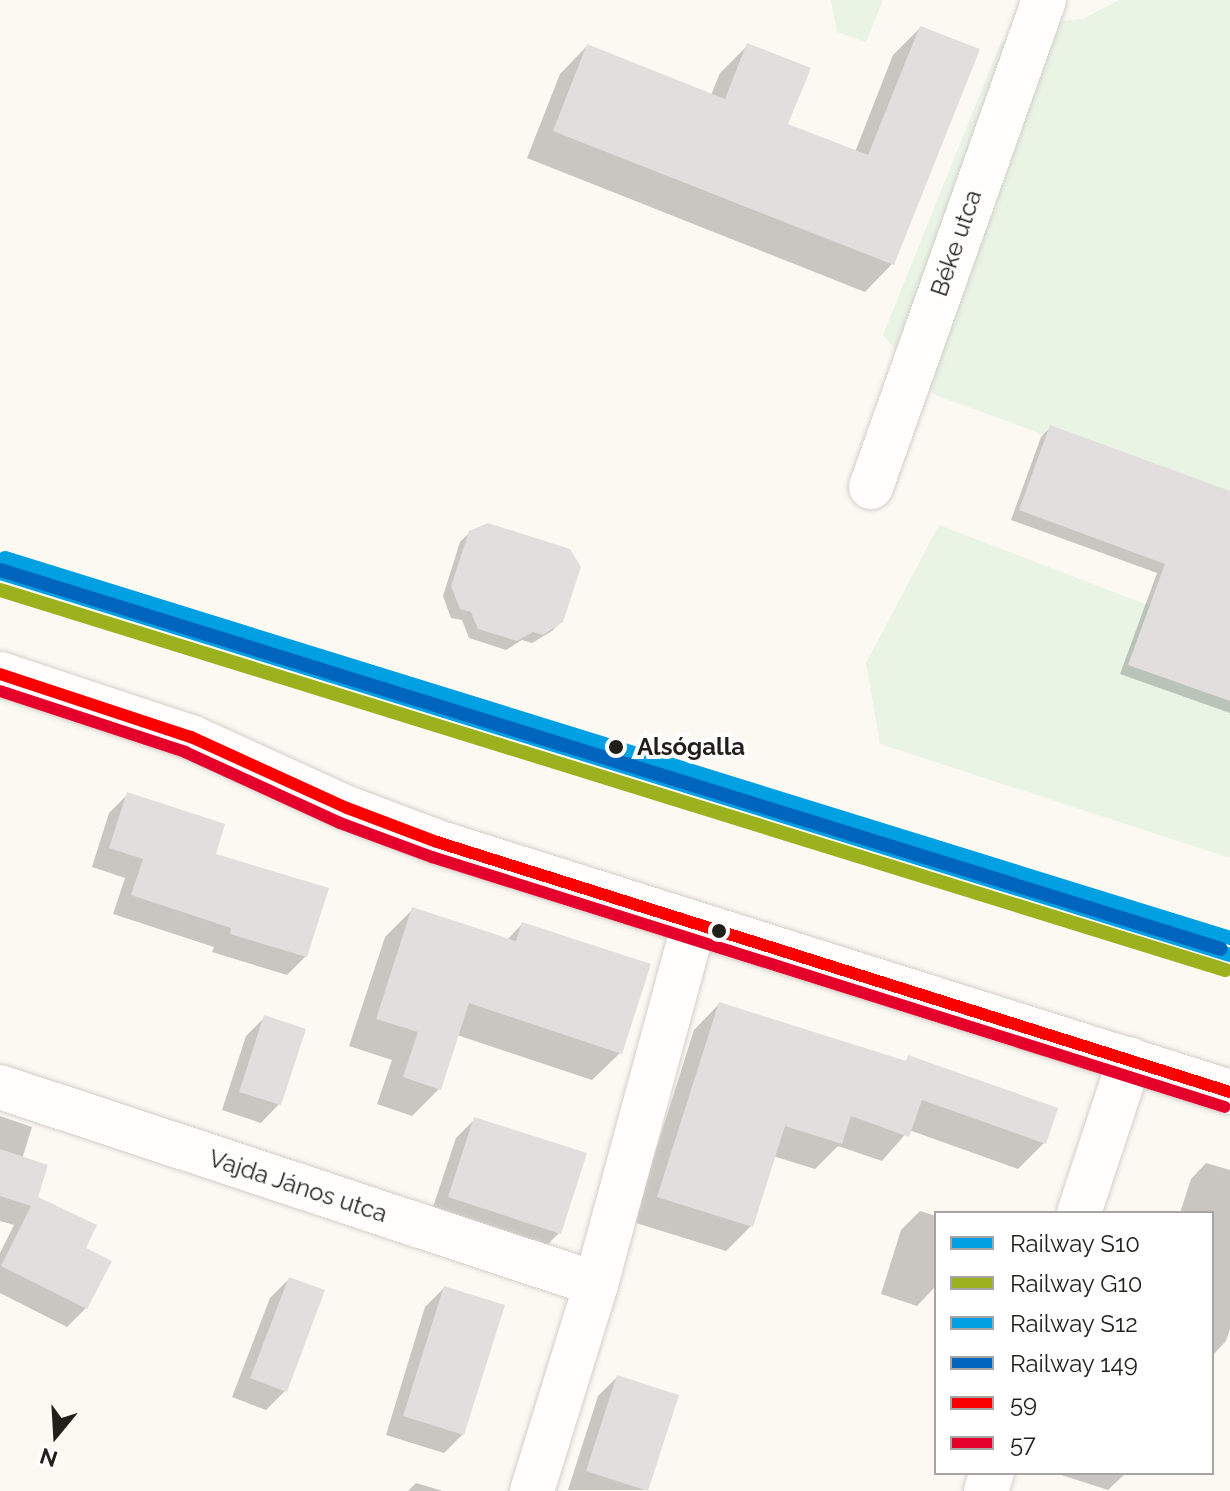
<!DOCTYPE html>
<html>
<head>
<meta charset="utf-8">
<style>
	body { margin:0 }
	#map { position:relative; width:1230px; height:1491px; overflow:hidden; background:#fcf8f2; font-family:Raleway,sans-serif }
	div>[style] { position:absolute }
	.green>* { inset:0; background:#e9f4e5 }
	.shadow>* { inset:0; background:#0003 }
	.building>* { inset:0; background:#e2dedd }
	.roads { filter:drop-shadow(0 0 2px #d2cfca) drop-shadow(0 0 2px #d2cfca) }
	.minor>* { height:44px; margin:-22px; padding:0 22px; transform-origin:22px; border-radius:22px; background:#fffefd }
	.bus-1>* { height:12px; margin:-6px; padding:0 6px; transform-origin:6px; border-radius:6px; background:#fc0001 }
	.bus-2>* { height:12px; margin:-6px; padding:0 6px; transform-origin:6px; border-radius:6px; background:#e4002b }
	.rail-1>* { height:14px; margin:-7px; padding:0 7px; transform-origin:7px; border-radius:7px; background:#00a0e3 }
	.rail-2>* { height:14px; margin:-7px; padding:0 7px; transform-origin:7px; border-radius:7px; background:#9bb11e }
	.rail-3>* { height:14px; margin:-7px; padding:0 7px; transform-origin:7px; border-radius:7px; background:#00a0e3 }
	.rail-4>* { height:14px; margin:-7px; padding:0 7px; transform-origin:7px; border-radius:7px; background:#0065bd }
	.dots>* { width:22px; height:22px; translate:-50% -50%; box-sizing:border-box; border:4px solid #fff; border-radius:50% }
	span { translate:-50% -50%; white-space:nowrap; text-align:center; line-height:1.15; -webkit-text-stroke:8px #fff; paint-order:stroke }
	.street-label { font-size:24px; color:#211f1a }
	.stop-label { font-size:24px; color:#211f1a; font-weight:700 }
	.left { translate:0 -50%; text-align:left }
	.legend { position:absolute; left:934px; top:1211px; width:280px; height:264px; box-sizing:border-box; background:#fff; border:2px solid #a6a5a3; margin:0; padding:10px 14px; list-style:none; font-size:24px; color:#211f1a }
	.legend li { display:flex; align-items:center; gap:16px; height:40px }
	.legend b { width:40px; border:2px solid #a6a5a3 }
	.north { position:absolute; left:16px; top:1395px; width:80px; height:80px; -webkit-text-stroke:6px #fff; paint-order:stroke; rotate:198deg; font-size:22px; font-weight:700; line-height:32px; text-align:center; color:#211f1a }
	.north::after { content:''; display:block; margin:auto; width:28px; height:36px; background:#211f1a; clip-path:polygon(50% 0,100% 100%,50% 72%,0 100%) }
</style>
</head>
<body>
<div id="map">
	<div class="green">
		<i style="clip-path:polygon(831px 0,883px 0,866px 42px,837px 32px)"></i>
		<i style="clip-path:polygon(1119px 0,1230px 0,1230px 502px,935px 395px,883px 335px,1001px 42px,1041px 23px,1083px 19px)"></i>
		<i style="clip-path:polygon(939px 525px,1200px 625px,1230px 700px,1230px 858px,880px 744px,866px 663px)"></i>
	</div>
	<div class="shadow">
		<i style="clip-path:polygon(920px 28px,977px 50px,892px 264px,865px 292px,527px 158px,560px 74px,587px 46px,711px 95px,720px 73px,747px 46px,786px 125px,855px 152px,893px 55px)"></i>
		<i style="clip-path:polygon(1050px 428px,1230px 494px,1230px 713px,1120px 674px,1157px 573px,1011px 520px,1041px 437px)"></i>
		<i style="clip-path:polygon(470px 532px,562px 621px,552px 631px,532px 643px,522px 640px,506px 650px,469px 638px,462px 620px,451px 618px,443px 596px,460px 542px)"></i>
		<i style="clip-path:polygon(128px 794px,213px 855px,306px 956px,287px 975px,212px 952px,214px 947px,113px 914px,125px 878px,92px 867px,109px 813px)"></i>
		<i style="clip-path:polygon(412px 910px,507px 940px,522px 924px,620px 1053px,592px 1080px,457px 1035px,440px 1088px,412px 1116px,377px 1104px,392px 1060px,349px 1046px,385px 937px)"></i>
		<i style="clip-path:polygon(719px 1004px,904px 1062px,909px 1058px,1044px 1143px,1018px 1169px,909px 1130px,882px 1161px,838px 1146px,815px 1169px,773px 1156px,751px 1226px,726px 1251px,633px 1222px,694px 1030px)"></i>
		<i style="clip-path:polygon(265px 1017px,279px 1104px,261px 1123px,222px 1110px,246px 1036px)"></i>
		<i style="clip-path:polygon(0 1116px,32px 1127px,22px 1159px,36px 1198px,84px 1249px,86px 1308px,67px 1327px,0 1293px,0 1253px,14px 1225px,0 1221px)"></i>
		<i style="clip-path:polygon(475px 1119px,559px 1233px,540px 1252px,430px 1216px,456px 1138px)"></i>
		<i style="clip-path:polygon(1206px 1163px,1230px 1170px,1230px 1329px,1226px 1341px,1212px 1356px,1212px 1213px,1180px 1213px,1191px 1179px)"></i>
		<i style="clip-path:polygon(920px 1211px,936px 1216px,936px 1286px,917px 1306px,881px 1294px,901px 1230px)"></i>
		<i style="clip-path:polygon(289px 1279px,285px 1391px,266px 1410px,232px 1397px,270px 1298px)"></i>
		<i style="clip-path:polygon(444px 1288px,463px 1434px,444px 1453px,386px 1435px,425px 1307px)"></i>
		<i style="clip-path:polygon(617px 1377px,646px 1490px,568px 1490px,598px 1396px)"></i>
		<i style="clip-path:polygon(1055px 1473px,1126px 1473px,1108px 1490px)"></i>
		<i style="clip-path:polygon(416px 1483px,443px 1491px,408px 1491px)"></i>
	</div>
	<div class="building">
		<i style="clip-path:polygon(920px 26px,980px 49px,894px 265px,553px 131px,587px 44px,725px 99px,747px 43px,811px 68px,788px 124px,868px 155px)"></i>
		<i style="clip-path:polygon(1050px 425px,1230px 491px,1230px 701px,1128px 665px,1165px 564px,1019px 510px)"></i>
		<i style="clip-path:polygon(488px 523px,570px 549px,581px 567px,563px 622px,543px 635px,533px 632px,517px 641px,478px 629px,471px 612px,460px 609px,451px 586px,469px 531px)"></i>
		<i style="clip-path:polygon(127px 792px,225px 824px,216px 854px,329px 888px,307px 957px,230px 934px,231px 928px,131px 895px,143px 859px,109px 848px)"></i>
		<i style="clip-path:polygon(412px 907px,516px 941px,522px 922px,651px 964px,622px 1054px,469px 1003px,441px 1090px,403px 1077px,418px 1032px,376px 1019px)"></i>
		<i style="clip-path:polygon(719px 1002px,906px 1061px,908px 1055px,1058px 1108px,1046px 1144px,922px 1100px,909px 1137px,851px 1116px,842px 1144px,785px 1126px,753px 1227px,657px 1197px)"></i>
		<i style="clip-path:polygon(264px 1015px,306px 1029px,281px 1105px,239px 1092px)"></i>
		<i style="clip-path:polygon(474px 1117px,587px 1153px,561px 1234px,448px 1197px)"></i>
		<i style="clip-path:polygon(0 1149px,48px 1165px,38px 1197px,97px 1225px,86px 1248px,112px 1261px,87px 1309px,1px 1266px,31px 1206px,0 1196px)"></i>
		<i style="clip-path:polygon(289px 1277px,325px 1290px,287px 1392px,250px 1378px)"></i>
		<i style="clip-path:polygon(444px 1286px,505px 1305px,464px 1435px,403px 1416px)"></i>
		<i style="clip-path:polygon(617px 1375px,679px 1395px,648px 1491px,586px 1471px)"></i>
	</div>
	<div class="roads">
		<div class="minor">
			<i style="left:871px;top:487px;width:517px;rotate:-70.44deg"></i>
			<i style="left:0;top:674px;width:201px;rotate:18.3deg"></i>
			<i style="left:191px;top:737px;width:171px;rotate:24.5deg"></i>
			<i style="left:347px;top:808px;width:96px;rotate:20.7deg"></i>
			<i style="left:437px;top:842px;width:831px;rotate:17.5deg"></i>
			<i style="left:0;top:1087px;width:628px;rotate:18.29deg"></i>
			<i style="left:1079px;top:1213px;width:162px;rotate:-71.7deg"></i>
			<i style="left:532px;top:1491px;width:217px;rotate:-72.8deg"></i>
			<i style="left:596px;top:1284px;width:373px;rotate:-74.8deg"></i>
			<i style="left:986px;top:1491px;width:19px;rotate:-72deg"></i>
		</div>
	</div>
	<div class="bus-1">
		<i style="left:0;top:674px;width:201px;rotate:18.3deg"></i>
		<i style="left:191px;top:737px;width:171px;rotate:24.5deg"></i>
		<i style="left:347px;top:808px;width:96px;rotate:20.7deg"></i>
		<i style="left:437px;top:842px;width:831px;rotate:17.5deg"></i>
	</div>
	<div class="bus-2">
		<i style="left:0;top:691px;width:195px;rotate:18.2deg"></i>
		<i style="left:185px;top:752px;width:170px;rotate:24.6deg"></i>
		<i style="left:340px;top:823px;width:98px;rotate:20.3deg"></i>
		<i style="left:432px;top:857px;width:831px;rotate:17.5deg"></i>
	</div>
	<div class="rail-1">
		<i style="left:0;top:573px;width:1288px;rotate:17.25deg"></i>
	</div>
	<div class="rail-2">
		<i style="left:0;top:590px;width:1283px;rotate:17.23deg"></i>
	</div>
	<div class="rail-3">
		<i style="left:5px;top:558px;width:1283px;rotate:17.23deg"></i>
	</div>
	<div class="rail-4">
		<i style="left:0;top:570px;width:1278px;rotate:17.24deg"></i>
	</div>
	<div class="dots">
		<i style="left:616px;top:747px;background:#211f1a"></i>
		<i style="left:719px;top:931px;background:#211f1a"></i>
	</div>
	<div class="street-label">
		<span style="left:956px;top:243px;rotate:-71deg">Béke utca</span>
		<span style="left:298px;top:1186px;rotate:18deg">Vajda János utca</span>
	</div>
	<div class="stop-label">
		<span class="left" style="left:637px;top:747px">Alsógalla</span>
	</div>
	<ul class="legend">
	<li><b style="height:10px;background:#00a0e3"></b>Railway S10</li>
	<li><b style="height:10px;background:#9bb11e"></b>Railway G10</li>
	<li><b style="height:10px;background:#00a0e3"></b>Railway S12</li>
	<li><b style="height:10px;background:#0065bd"></b>Railway 149</li>
	<li><b style="height:10px;background:#fc0001"></b>59</li>
	<li><b style="height:10px;background:#e4002b"></b>57</li>
	</ul>
	<div class="north">N</div>
</div>
</body>
</html>
